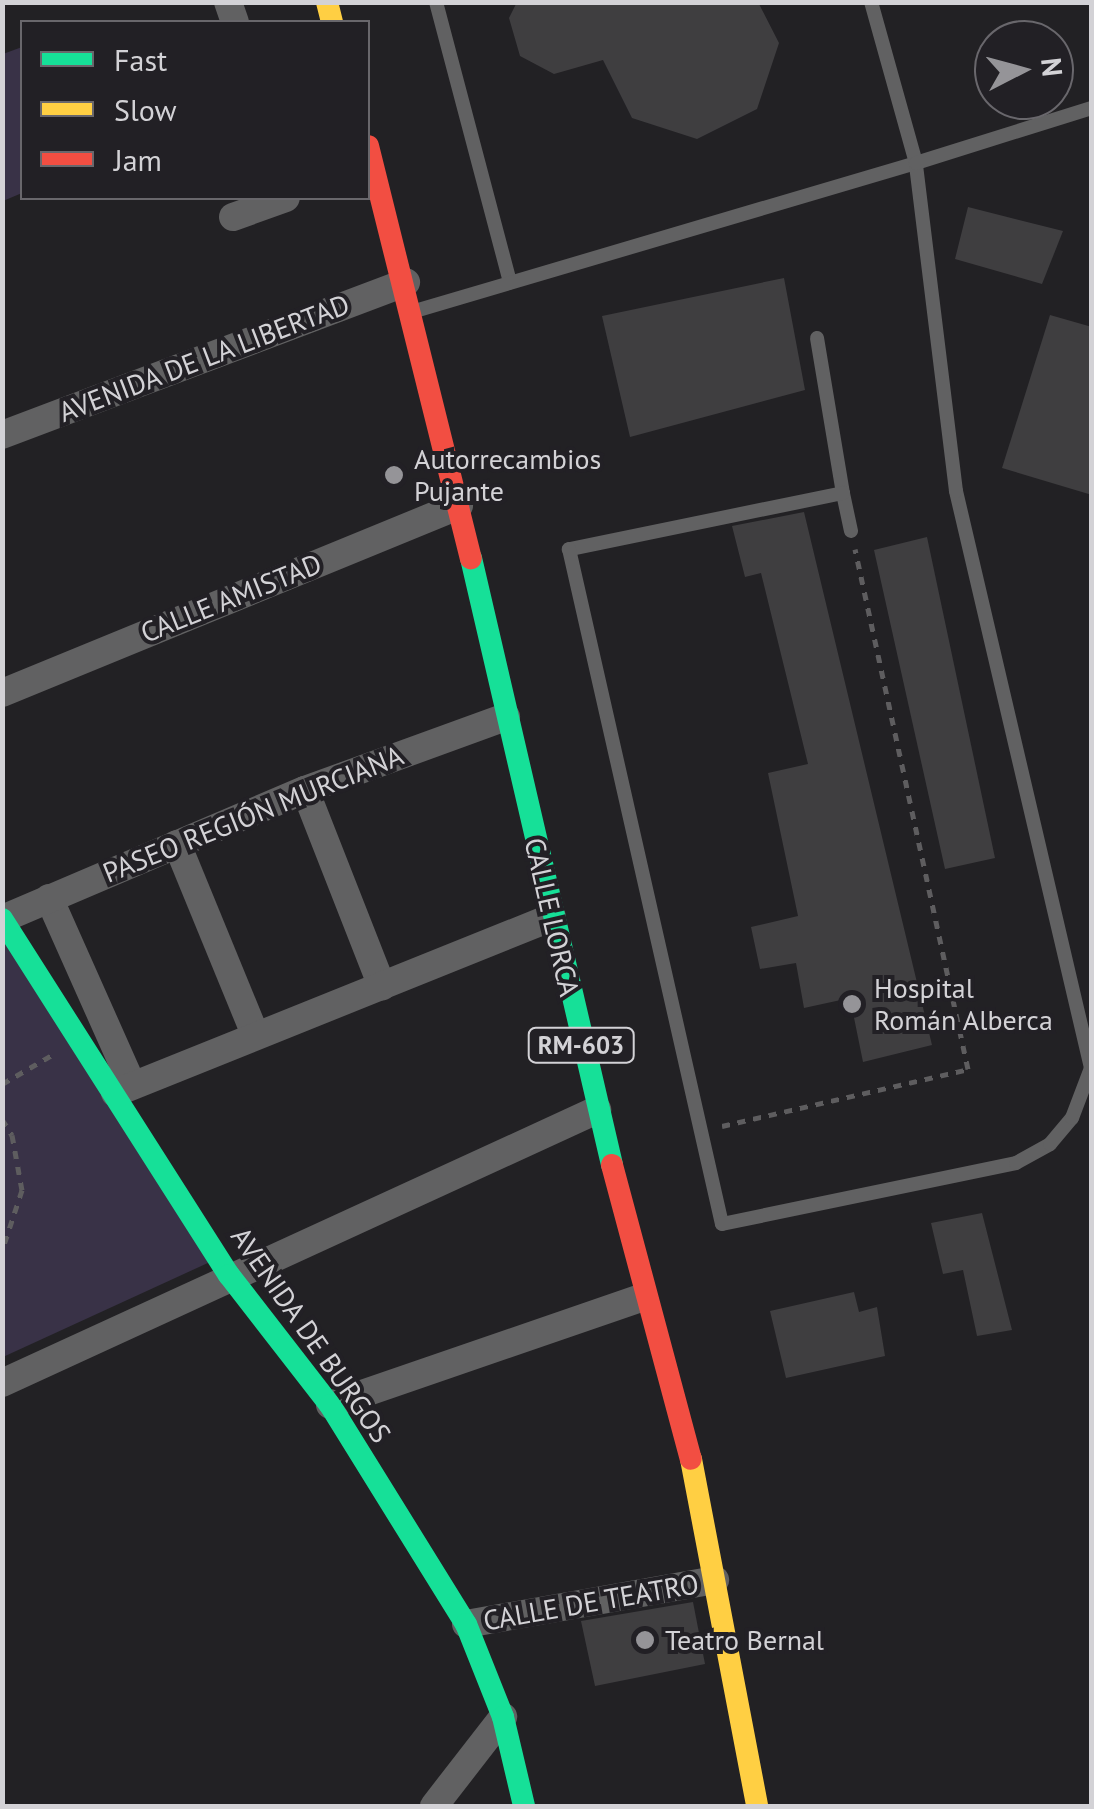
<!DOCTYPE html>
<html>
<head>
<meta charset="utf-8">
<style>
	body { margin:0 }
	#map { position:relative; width:1094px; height:1809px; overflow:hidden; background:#222124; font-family:"PT Sans",sans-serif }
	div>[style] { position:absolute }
	.green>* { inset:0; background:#393247 }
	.building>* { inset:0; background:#3f3e40 }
	.path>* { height:5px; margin-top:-2.5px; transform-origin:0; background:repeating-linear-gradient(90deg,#5e5d5f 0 8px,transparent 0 16px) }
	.lane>* { height:14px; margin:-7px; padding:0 7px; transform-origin:7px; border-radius:7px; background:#616162 }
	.street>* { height:28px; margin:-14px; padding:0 14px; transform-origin:14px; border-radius:14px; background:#616162 }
	.fast>* { height:22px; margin:-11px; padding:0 11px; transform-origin:11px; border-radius:11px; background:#16e098 }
	.slow>* { height:22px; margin:-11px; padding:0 11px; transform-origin:11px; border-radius:11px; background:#ffcf43 }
	.jam>* { height:22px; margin:-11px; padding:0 11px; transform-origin:11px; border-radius:11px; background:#f24e42 }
	.dots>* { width:28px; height:28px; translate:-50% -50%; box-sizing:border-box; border:5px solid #222025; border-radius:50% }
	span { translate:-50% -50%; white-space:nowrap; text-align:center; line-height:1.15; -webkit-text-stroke:8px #222025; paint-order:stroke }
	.shield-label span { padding:2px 8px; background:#222025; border:2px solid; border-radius:8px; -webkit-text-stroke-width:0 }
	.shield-label { font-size:25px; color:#d3d2d6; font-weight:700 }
	.street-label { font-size:28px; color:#d3d2d6 }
	.poi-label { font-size:28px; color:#d3d2d6 }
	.left { translate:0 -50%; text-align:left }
	.frame { position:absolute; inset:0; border:5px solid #d3d2d6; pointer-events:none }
	.legend { position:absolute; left:20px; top:20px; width:350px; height:180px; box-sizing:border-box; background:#222025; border:2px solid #69676c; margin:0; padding:12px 18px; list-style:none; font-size:30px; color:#d3d2d6 }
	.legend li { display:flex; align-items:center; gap:20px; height:50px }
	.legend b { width:50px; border:2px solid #69676c }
	.north { position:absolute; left:974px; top:20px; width:100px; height:100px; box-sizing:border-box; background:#222025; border:2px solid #69676c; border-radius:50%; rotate:84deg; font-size:28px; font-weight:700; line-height:40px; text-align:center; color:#d3d2d6 }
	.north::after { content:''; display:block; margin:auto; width:35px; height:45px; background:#959498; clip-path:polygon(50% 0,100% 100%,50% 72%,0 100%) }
</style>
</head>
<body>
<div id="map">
	<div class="green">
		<i style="clip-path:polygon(22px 47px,22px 193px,3px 201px,3px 54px)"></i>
		<i style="clip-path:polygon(2px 937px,210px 1262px,3px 1357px,2px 1357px)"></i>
	</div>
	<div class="building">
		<i style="clip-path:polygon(517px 2px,758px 2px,779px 43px,757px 109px,697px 139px,632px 118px,603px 60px,554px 74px,520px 56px,509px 18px)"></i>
		<i style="clip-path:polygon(968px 207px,1063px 231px,1042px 284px,955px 259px)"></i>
		<i style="clip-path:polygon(784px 278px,805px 390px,630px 437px,602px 316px)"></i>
		<i style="clip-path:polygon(1050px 315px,1092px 327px,1092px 495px,1002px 468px)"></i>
		<i style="clip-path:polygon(804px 512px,932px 1045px,863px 1062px,850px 998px,804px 1008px,796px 963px,760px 969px,751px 927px,798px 916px,768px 773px,808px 764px,761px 573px,745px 577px,732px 526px)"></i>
		<i style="clip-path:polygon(927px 537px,995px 858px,945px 869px,874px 550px)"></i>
		<i style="clip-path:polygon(982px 1213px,1012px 1330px,977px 1336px,963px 1270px,943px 1274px,931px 1223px)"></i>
		<i style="clip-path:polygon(854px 1292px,859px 1312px,877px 1307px,885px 1356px,786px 1378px,770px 1311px)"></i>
		<i style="clip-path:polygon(693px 1602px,705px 1664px,595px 1686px,581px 1621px)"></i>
	</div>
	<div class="path">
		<i style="left:2px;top:1084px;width:58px;rotate:-30.1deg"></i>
		<i style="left:2px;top:1119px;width:19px;rotate:58deg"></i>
		<i style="left:12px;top:1135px;width:56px;rotate:79.7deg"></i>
		<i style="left:22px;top:1190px;width:64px;rotate:108.2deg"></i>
		<i style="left:722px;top:1126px;width:253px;rotate:-13deg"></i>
		<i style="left:968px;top:1069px;width:532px;rotate:-102.26deg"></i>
	</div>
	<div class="lane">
		<i style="left:436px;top:2px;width:290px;rotate:75.2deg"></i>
		<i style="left:415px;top:311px;width:522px;rotate:-16.46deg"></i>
		<i style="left:916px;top:163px;width:167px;rotate:-105.6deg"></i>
		<i style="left:817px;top:338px;width:157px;rotate:80.5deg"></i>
		<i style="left:851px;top:531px;width:39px;rotate:-102deg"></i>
		<i style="left:843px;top:493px;width:280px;rotate:168.4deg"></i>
		<i style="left:569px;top:549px;width:692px;rotate:77.23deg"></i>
		<i style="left:722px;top:1224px;width:300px;rotate:-11.7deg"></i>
		<i style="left:1016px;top:1163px;width:39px;rotate:-29deg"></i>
		<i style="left:1050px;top:1144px;width:34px;rotate:-50deg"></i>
		<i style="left:1072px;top:1118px;width:53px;rotate:-69.2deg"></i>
		<i style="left:1091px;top:1068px;width:593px;rotate:-103.17deg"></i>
		<i style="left:956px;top:491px;width:330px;rotate:-97deg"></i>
		<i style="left:916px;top:163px;width:184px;rotate:-17.4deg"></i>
	</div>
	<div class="street">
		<i style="left:228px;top:2px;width:21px;rotate:71deg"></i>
		<i style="left:233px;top:217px;width:56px;rotate:-19.7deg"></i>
		<i style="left:2px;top:435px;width:432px;rotate:-20.7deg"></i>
		<i style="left:2px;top:693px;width:494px;rotate:-22.3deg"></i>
		<i style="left:305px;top:790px;width:211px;rotate:68.6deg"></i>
		<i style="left:177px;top:844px;width:205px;rotate:67.7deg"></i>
		<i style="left:49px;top:898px;width:204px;rotate:66deg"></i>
		<i style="left:2px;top:919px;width:329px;rotate:-23.1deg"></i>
		<i style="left:305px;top:790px;width:214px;rotate:-20deg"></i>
		<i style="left:115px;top:1093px;width:471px;rotate:-21.9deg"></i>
		<i style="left:2px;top:1383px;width:655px;rotate:-24.65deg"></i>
		<i style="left:330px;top:1405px;width:331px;rotate:-19deg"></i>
		<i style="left:466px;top:1624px;width:253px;rotate:-10deg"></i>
		<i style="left:434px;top:1806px;width:113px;rotate:-52.2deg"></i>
	</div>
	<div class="fast">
		<i style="left:471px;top:558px;width:623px;rotate:76.92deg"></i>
		<i style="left:2px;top:919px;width:422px;rotate:57.5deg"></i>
		<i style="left:229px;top:1275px;width:165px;rotate:52.2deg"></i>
		<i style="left:330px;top:1405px;width:258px;rotate:58.2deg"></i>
		<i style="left:466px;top:1624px;width:100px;rotate:68.3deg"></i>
		<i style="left:503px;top:1717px;width:91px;rotate:76.7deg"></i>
	</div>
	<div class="slow">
		<i style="left:327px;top:2px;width:21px;rotate:76deg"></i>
		<i style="left:691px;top:1459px;width:353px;rotate:79.2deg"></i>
	</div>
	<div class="jam">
		<i style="left:368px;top:146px;width:425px;rotate:76deg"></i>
		<i style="left:612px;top:1165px;width:304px;rotate:75deg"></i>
	</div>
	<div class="dots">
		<i style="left:394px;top:475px;background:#959498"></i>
		<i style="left:852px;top:1004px;background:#959498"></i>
		<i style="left:645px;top:1640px;background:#959498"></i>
	</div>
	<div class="shield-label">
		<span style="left:581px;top:1045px">RM-603</span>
	</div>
	<div class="street-label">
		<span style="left:204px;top:358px;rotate:-21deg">AVENIDA DE LA LIBERTAD</span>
		<span style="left:231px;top:598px;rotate:-22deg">CALLE AMISTAD</span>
		<span style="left:253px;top:814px;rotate:-22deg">PASEO REGIÓN MURCIANA</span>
		<span style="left:552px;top:917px;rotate:77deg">CALLE LORCA</span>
		<span style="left:311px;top:1335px;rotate:55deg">AVENIDA DE BURGOS</span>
		<span style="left:591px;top:1602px;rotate:-10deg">CALLE DE TEATRO</span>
	</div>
	<div class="poi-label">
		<span class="left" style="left:414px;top:475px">Autorrecambios<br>Pujante</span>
		<span class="left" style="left:874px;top:1004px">Hospital<br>Román Alberca</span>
		<span class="left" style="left:665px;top:1640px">Teatro Bernal</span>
	</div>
	<div class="frame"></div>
	<ul class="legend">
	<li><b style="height:12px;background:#16e098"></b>Fast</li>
	<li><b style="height:12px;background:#ffcf43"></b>Slow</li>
	<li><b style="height:12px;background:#f24e42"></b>Jam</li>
	</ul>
	<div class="north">N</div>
</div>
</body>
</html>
